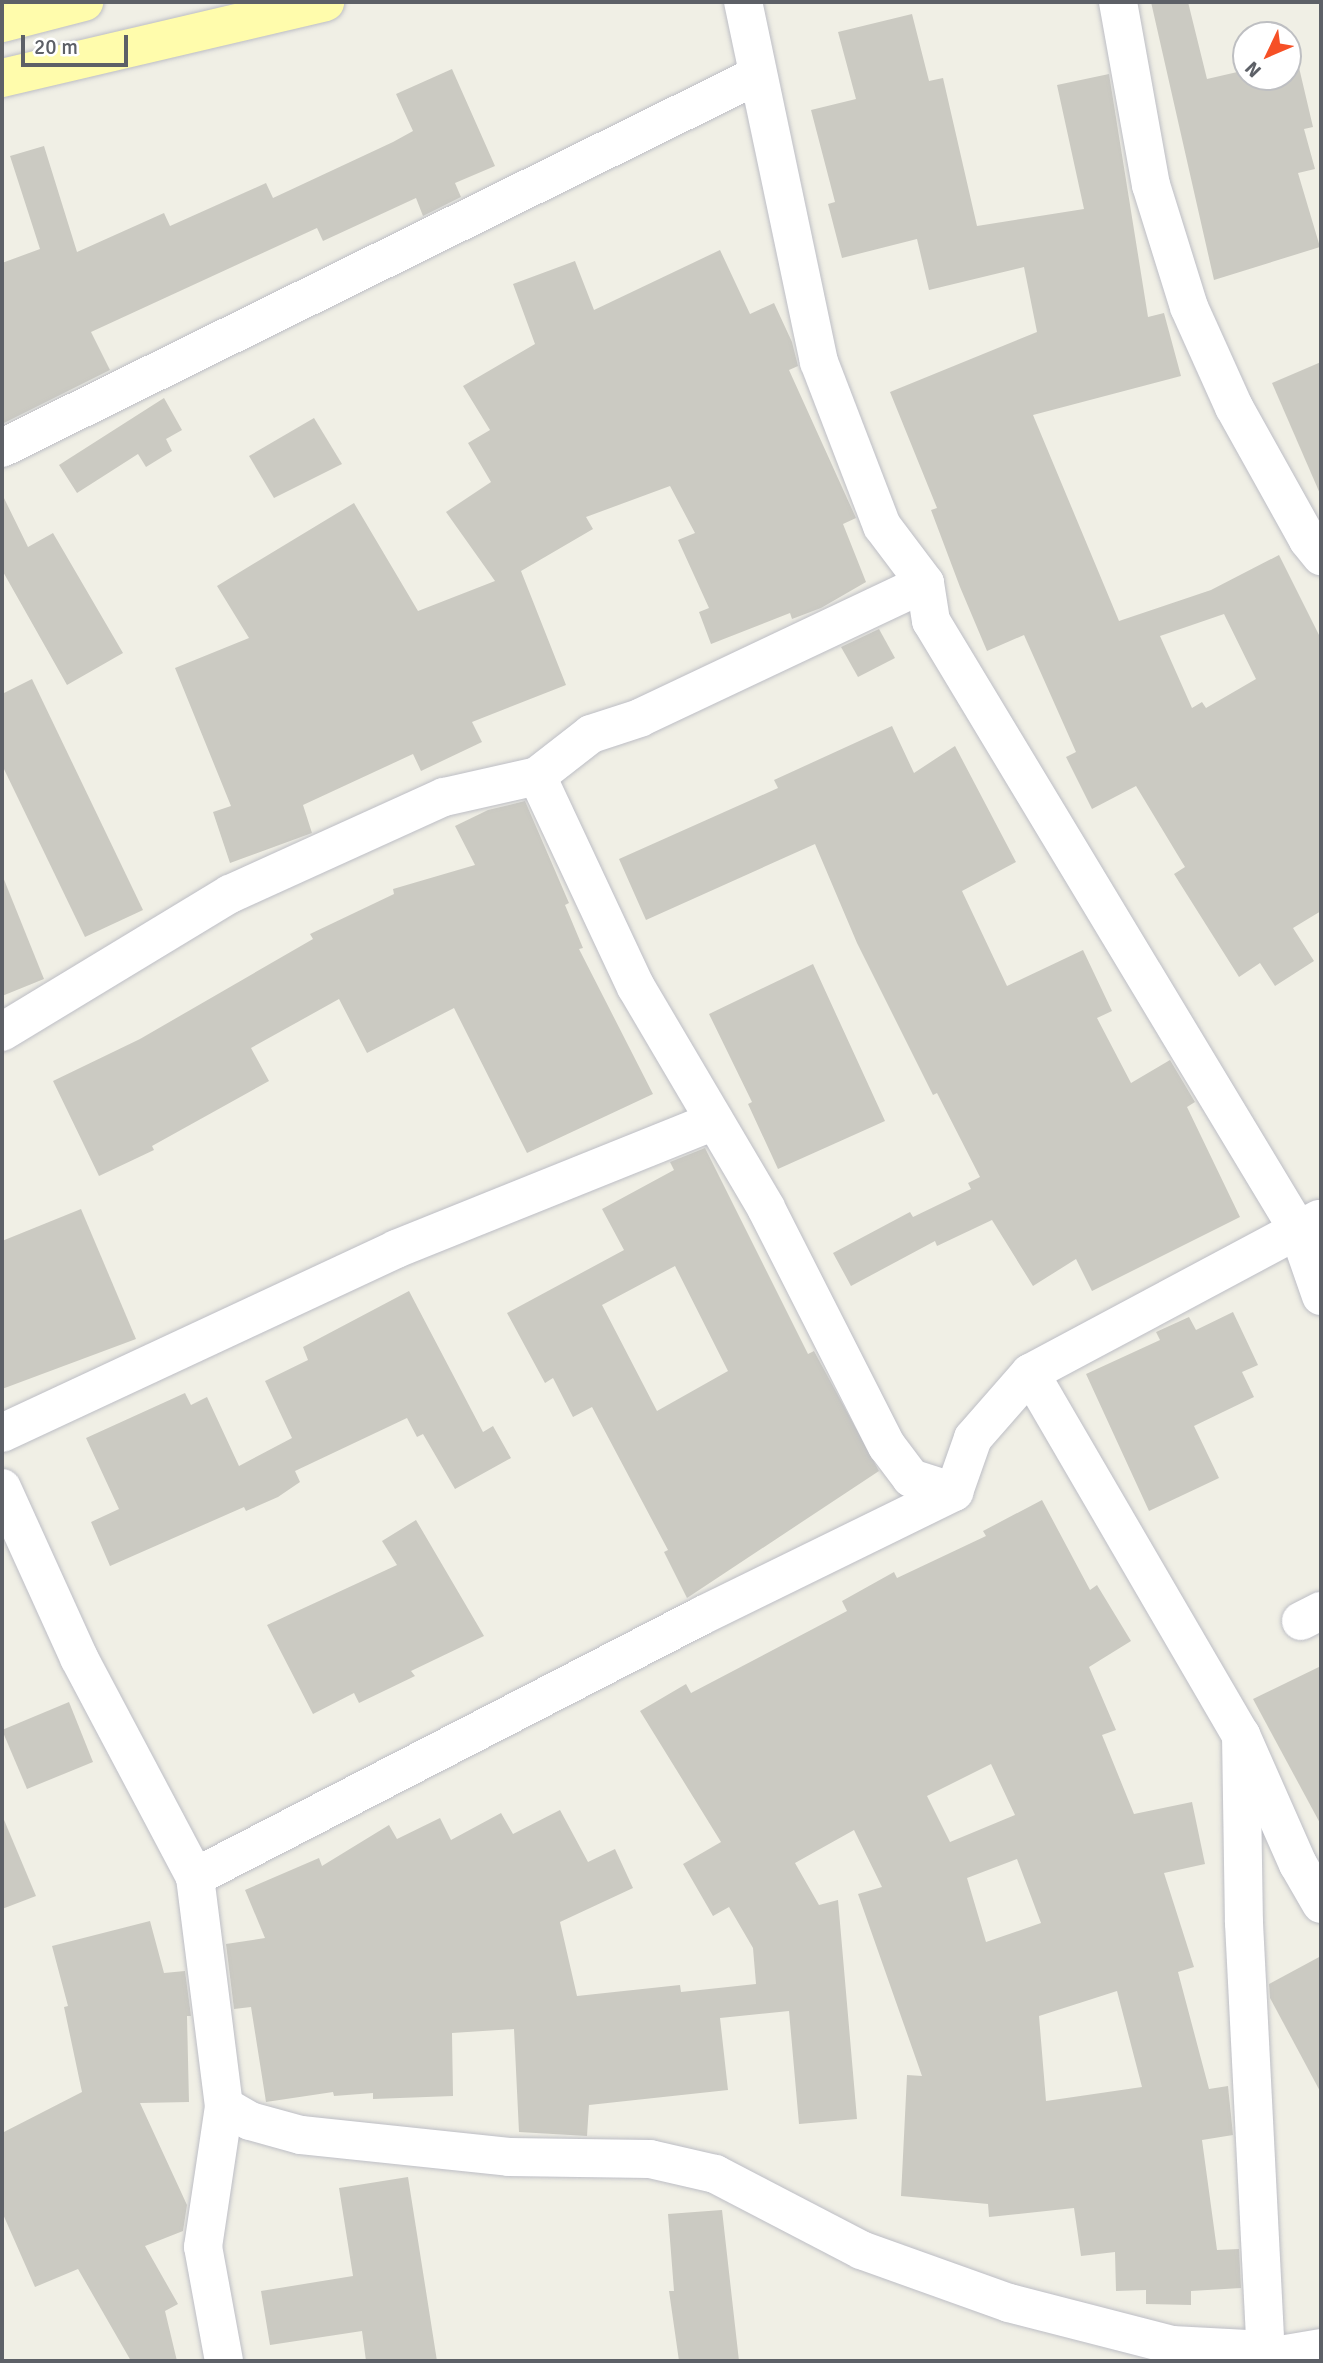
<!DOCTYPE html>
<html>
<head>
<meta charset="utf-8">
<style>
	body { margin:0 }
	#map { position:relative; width:1323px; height:2363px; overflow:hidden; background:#f0efe5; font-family:Signika,sans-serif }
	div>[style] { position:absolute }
	.building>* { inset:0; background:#cbcac2 }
	.roads { filter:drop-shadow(0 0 2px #bdbec5) drop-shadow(0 0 2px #bdbec5) }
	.minor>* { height:38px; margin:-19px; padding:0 19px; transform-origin:19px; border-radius:19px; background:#fff }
	.major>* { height:38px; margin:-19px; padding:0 19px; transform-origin:19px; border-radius:19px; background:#fffcac }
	span { translate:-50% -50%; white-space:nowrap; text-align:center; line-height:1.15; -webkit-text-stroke:7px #fff; paint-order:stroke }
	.frame { position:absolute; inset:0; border:4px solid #5d6067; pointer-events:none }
	.north { position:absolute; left:1232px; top:21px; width:70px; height:70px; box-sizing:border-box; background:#fff; border:2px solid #bebfc2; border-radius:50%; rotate:226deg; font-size:19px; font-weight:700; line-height:28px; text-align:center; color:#5d6067 }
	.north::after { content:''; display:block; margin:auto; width:24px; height:32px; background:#f65026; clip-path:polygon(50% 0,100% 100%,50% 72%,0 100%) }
	.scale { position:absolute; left:21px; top:35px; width:107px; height:32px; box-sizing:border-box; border:4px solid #5d6067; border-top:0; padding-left:9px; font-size:21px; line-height:24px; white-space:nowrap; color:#5d6067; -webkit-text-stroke:5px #fff; paint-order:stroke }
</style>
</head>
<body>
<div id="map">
	<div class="building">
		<i style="clip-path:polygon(1151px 2px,1188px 2px,1207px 79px,1246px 70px,1246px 77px,1288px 77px,1288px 61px,1297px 59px,1313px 127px,1304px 129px,1315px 169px,1298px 173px,1320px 247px,1214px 280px)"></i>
		<i style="clip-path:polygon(evenodd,912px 14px,929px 81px,943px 78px,977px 226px,1084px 209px,1057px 85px,1109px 74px,1148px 317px,1164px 313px,1181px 376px,1033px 415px,1119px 621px,1211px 590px,1279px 555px,1321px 639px,1321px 911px,1293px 928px,1314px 961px,1275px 986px,1260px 963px,1239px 977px,1174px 874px,1185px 867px,1136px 786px,1092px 809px,1066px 757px,1076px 752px,1024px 635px,987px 651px,960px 587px,931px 510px,937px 508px,890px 392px,1037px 332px,1024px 267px,929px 290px,917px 239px,842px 258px,828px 204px,835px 202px,811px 110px,856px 99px,838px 32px,912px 14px,1224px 614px,1256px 679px,1206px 708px,1202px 702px,1192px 708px,1160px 636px,1224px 614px)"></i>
		<i style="clip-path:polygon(452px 69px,495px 166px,455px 183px,461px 197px,423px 216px,416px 198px,323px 241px,317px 228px,91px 332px,110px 370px,2px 424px,2px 263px,40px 249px,10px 156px,44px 146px,77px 252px,164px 213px,170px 226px,266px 183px,273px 198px,393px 142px,413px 131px,396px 94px)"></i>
		<i style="clip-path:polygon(720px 250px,750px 314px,774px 303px,792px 342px,798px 366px,789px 370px,856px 518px,843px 524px,866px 582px,821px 608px,792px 619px,790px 613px,711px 644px,699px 612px,709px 608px,678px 540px,695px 533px,670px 486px,586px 517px,593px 529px,521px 571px,566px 685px,472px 722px,482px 742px,421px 771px,413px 754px,303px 805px,312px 833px,230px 863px,213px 812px,231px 806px,175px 668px,249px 638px,217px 586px,354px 503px,418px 611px,495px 581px,446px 512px,491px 482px,468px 443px,490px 430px,463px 386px,535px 344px,513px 284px,575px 261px,594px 310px)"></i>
		<i style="clip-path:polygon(1321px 362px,1321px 496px,1272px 383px)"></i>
		<i style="clip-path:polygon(164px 398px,182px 430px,166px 439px,172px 451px,146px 467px,138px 454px,77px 493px,59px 465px)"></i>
		<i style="clip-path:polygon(314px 418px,342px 464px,274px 498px,249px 456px)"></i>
		<i style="clip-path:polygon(2px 494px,28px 547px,53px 533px,123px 653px,67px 685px,2px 570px)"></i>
		<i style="clip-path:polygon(879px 629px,895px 658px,858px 677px,841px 647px)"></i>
		<i style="clip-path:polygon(32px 679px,143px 910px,85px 937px,2px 765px,2px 694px)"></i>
		<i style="clip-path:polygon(892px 726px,914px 773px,955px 746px,1016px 862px,962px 891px,1007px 986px,1083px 950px,1112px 1011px,1097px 1018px,1131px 1083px,1170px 1060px,1195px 1102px,1187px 1107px,1240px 1217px,1092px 1291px,1076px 1259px,1033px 1286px,992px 1220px,937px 1246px,935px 1241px,851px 1286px,833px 1253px,910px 1212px,913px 1217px,971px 1189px,968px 1183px,980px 1177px,937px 1093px,933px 1095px,857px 943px,815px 844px,646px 920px,619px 859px,778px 788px,774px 780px)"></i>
		<i style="clip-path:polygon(525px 801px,569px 903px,565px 905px,583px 948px,579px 949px,653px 1094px,527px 1153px,454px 1008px,367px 1053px,339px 999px,251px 1048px,269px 1081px,152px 1146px,154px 1150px,99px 1176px,53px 1081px,140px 1039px,313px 939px,310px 934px,394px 894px,393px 889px,475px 865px,455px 826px,488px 810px)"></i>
		<i style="clip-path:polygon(3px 877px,44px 979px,2px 996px,2px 878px)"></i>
		<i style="clip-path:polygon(813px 964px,885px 1121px,778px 1169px,748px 1104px,752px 1102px,709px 1014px)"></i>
		<i style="clip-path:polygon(evenodd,705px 1148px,808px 1354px,814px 1351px,879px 1471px,687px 1598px,664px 1552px,668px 1550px,592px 1407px,573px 1417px,553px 1378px,545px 1383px,507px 1313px,624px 1250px,602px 1209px,674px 1170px,670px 1162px,705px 1148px,675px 1266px,728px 1371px,657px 1411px,602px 1305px,675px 1266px)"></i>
		<i style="clip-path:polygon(81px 1209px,136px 1339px,2px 1389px,2px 1241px)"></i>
		<i style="clip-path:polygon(409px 1291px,483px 1432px,493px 1426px,511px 1458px,455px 1489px,423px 1434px,417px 1437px,407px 1418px,295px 1471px,300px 1482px,278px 1497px,246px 1511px,244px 1507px,110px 1566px,91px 1522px,119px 1509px,86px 1438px,185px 1393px,191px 1405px,207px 1397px,239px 1466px,292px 1438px,265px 1381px,308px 1360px,303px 1347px)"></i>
		<i style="clip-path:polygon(1233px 1312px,1258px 1365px,1242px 1372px,1254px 1397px,1194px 1426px,1219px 1478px,1149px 1511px,1086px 1374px,1160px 1340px,1156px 1332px,1189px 1317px,1196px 1330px)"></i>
		<i style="clip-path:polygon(evenodd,1042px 1500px,1090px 1590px,1097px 1585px,1131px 1641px,1089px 1667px,1116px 1730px,1102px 1735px,1134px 1814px,1192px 1802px,1205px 1864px,1164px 1873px,1194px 1967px,1178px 1972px,1209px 2089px,1228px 2086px,1233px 2135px,1202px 2140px,1217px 2250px,1239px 2249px,1241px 2288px,1191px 2291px,1191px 2305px,1146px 2304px,1146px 2290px,1116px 2291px,1115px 2252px,1081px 2256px,1074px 2208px,989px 2217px,988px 2204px,901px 2196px,907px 2075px,922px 2076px,858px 1894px,882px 1887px,854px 1830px,795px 1863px,819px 1905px,838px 1900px,857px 2119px,799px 2124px,789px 2011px,720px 2018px,728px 2090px,589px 2105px,587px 2136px,519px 2132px,514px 2029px,452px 2033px,453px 2096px,373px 2099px,373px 2093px,334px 2096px,333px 2092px,266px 2102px,251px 2007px,234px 2009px,226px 1944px,265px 1938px,245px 1890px,319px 1858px,322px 1866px,389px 1825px,397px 1839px,440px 1818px,451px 1840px,501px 1813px,513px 1834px,560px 1810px,588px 1862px,615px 1849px,633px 1888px,560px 1922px,577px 1996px,680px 1985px,681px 1992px,756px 1984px,753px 1948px,729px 1907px,713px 1916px,683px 1864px,721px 1842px,640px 1711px,686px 1684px,691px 1693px,847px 1611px,842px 1601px,894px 1572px,897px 1578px,986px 1536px,983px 1531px,1042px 1500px,991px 1764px,1015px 1815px,950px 1842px,927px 1796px,991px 1764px,1042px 1500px,1017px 1859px,1041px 1923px,986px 1942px,967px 1878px,1017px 1859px,1042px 1500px,1117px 1991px,1142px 2087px,1046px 2101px,1039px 2016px,1117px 1991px)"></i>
		<i style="clip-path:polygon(416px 1520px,484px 1636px,411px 1671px,415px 1676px,359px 1703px,354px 1693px,313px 1714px,267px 1625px,397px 1565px,382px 1541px)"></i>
		<i style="clip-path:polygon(1321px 1666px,1321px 1825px,1253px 1699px)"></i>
		<i style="clip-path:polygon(69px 1702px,93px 1762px,27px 1789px,2px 1730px)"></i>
		<i style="clip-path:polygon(2px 1815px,36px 1896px,2px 1909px)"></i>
		<i style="clip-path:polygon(150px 1921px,164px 1973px,185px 1971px,191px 2016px,187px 2016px,189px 2102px,140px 2103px,187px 2205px,183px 2231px,145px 2246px,178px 2304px,165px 2311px,177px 2361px,131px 2361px,78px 2269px,35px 2287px,2px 2212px,2px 2133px,82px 2092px,64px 2007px,68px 2006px,52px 1946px)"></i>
		<i style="clip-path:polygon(1321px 1956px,1321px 2093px,1270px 1998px,1269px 1984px)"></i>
		<i style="clip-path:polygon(408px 2177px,437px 2361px,366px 2361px,362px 2331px,270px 2345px,261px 2291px,353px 2276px,339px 2188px)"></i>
		<i style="clip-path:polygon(722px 2210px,739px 2361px,679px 2361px,669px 2291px,674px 2291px,668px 2214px)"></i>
	</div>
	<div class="roads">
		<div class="minor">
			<i style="left:1118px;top:2px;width:186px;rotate:79.8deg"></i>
			<i style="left:1151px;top:185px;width:128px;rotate:72.7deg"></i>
			<i style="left:1189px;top:307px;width:110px;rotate:65.8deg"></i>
			<i style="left:1234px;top:407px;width:152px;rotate:60.9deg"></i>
			<i style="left:1308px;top:540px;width:21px;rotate:51deg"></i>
			<i style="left:2px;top:448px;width:841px;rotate:-26.26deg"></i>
			<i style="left:925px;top:583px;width:315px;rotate:154.7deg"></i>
			<i style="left:640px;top:718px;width:52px;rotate:161.9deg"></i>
			<i style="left:591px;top:734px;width:68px;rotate:142.1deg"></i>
			<i style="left:537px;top:776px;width:233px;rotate:64.9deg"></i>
			<i style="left:636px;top:987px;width:256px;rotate:59.5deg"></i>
			<i style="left:766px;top:1208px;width:267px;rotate:63.1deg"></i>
			<i style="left:887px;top:1446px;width:40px;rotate:53deg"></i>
			<i style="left:911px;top:1478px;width:45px;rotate:18deg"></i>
			<i style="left:2px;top:1032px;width:267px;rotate:-31.2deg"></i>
			<i style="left:230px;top:894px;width:235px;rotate:-24.4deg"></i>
			<i style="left:444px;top:797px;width:95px;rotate:-12.7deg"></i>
			<i style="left:1319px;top:1219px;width:24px;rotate:152deg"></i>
			<i style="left:1298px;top:1230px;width:70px;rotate:70.8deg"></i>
			<i style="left:1030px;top:1373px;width:419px;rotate:59.8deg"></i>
			<i style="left:1241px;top:1735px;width:141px;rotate:66.2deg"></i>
			<i style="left:1298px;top:1864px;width:46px;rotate:60.1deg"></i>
			<i style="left:2px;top:1433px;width:435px;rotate:-25deg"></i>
			<i style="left:396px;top:1249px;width:343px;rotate:-21.9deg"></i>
			<i style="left:2px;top:1488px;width:187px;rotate:65.6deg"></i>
			<i style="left:79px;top:1658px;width:248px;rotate:62.1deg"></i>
			<i style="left:195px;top:1877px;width:231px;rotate:82.8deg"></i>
			<i style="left:224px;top:2106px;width:30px;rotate:30deg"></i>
			<i style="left:250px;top:2121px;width:53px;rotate:15.4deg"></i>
			<i style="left:301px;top:2135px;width:209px;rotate:6deg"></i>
			<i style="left:509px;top:2157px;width:141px;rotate:0.8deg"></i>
			<i style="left:650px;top:2159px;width:67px;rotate:13deg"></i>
			<i style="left:715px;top:2174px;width:165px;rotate:27.5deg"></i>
			<i style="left:861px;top:2250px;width:157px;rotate:19.7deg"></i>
			<i style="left:1009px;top:2303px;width:168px;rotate:14.4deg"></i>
			<i style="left:1172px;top:2345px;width:94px;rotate:3deg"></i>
			<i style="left:1266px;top:2350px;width:15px;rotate:20deg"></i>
			<i style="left:1280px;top:2355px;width:42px;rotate:-9.7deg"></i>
			<i style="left:1301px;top:1621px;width:22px;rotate:-27deg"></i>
			<i style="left:1241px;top:1735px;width:188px;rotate:89.1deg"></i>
			<i style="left:1244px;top:1923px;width:428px;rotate:87.1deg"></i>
			<i style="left:195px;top:1877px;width:572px;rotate:-27.28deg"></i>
			<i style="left:703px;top:1615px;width:280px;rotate:-26.1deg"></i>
			<i style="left:954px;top:1492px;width:57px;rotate:-70.6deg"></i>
			<i style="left:973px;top:1438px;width:86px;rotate:-48.8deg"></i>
			<i style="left:1030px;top:1373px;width:304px;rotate:-28.1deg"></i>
			<i style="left:1298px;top:1230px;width:711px;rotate:-121.07deg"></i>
			<i style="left:931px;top:621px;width:38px;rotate:-99deg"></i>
			<i style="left:925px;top:583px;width:71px;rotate:-127deg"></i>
			<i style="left:882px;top:526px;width:176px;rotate:-111deg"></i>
			<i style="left:819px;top:362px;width:368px;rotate:-101.9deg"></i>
			<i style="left:224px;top:2361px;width:116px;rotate:-100.4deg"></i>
			<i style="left:203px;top:2247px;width:143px;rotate:-81.5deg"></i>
		</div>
		<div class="major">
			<i style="left:2px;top:23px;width:85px;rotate:-14.4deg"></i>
			<i style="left:2px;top:78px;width:332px;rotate:-13.2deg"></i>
		</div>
	</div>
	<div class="frame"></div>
	<div class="north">N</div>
	<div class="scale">20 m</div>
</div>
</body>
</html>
